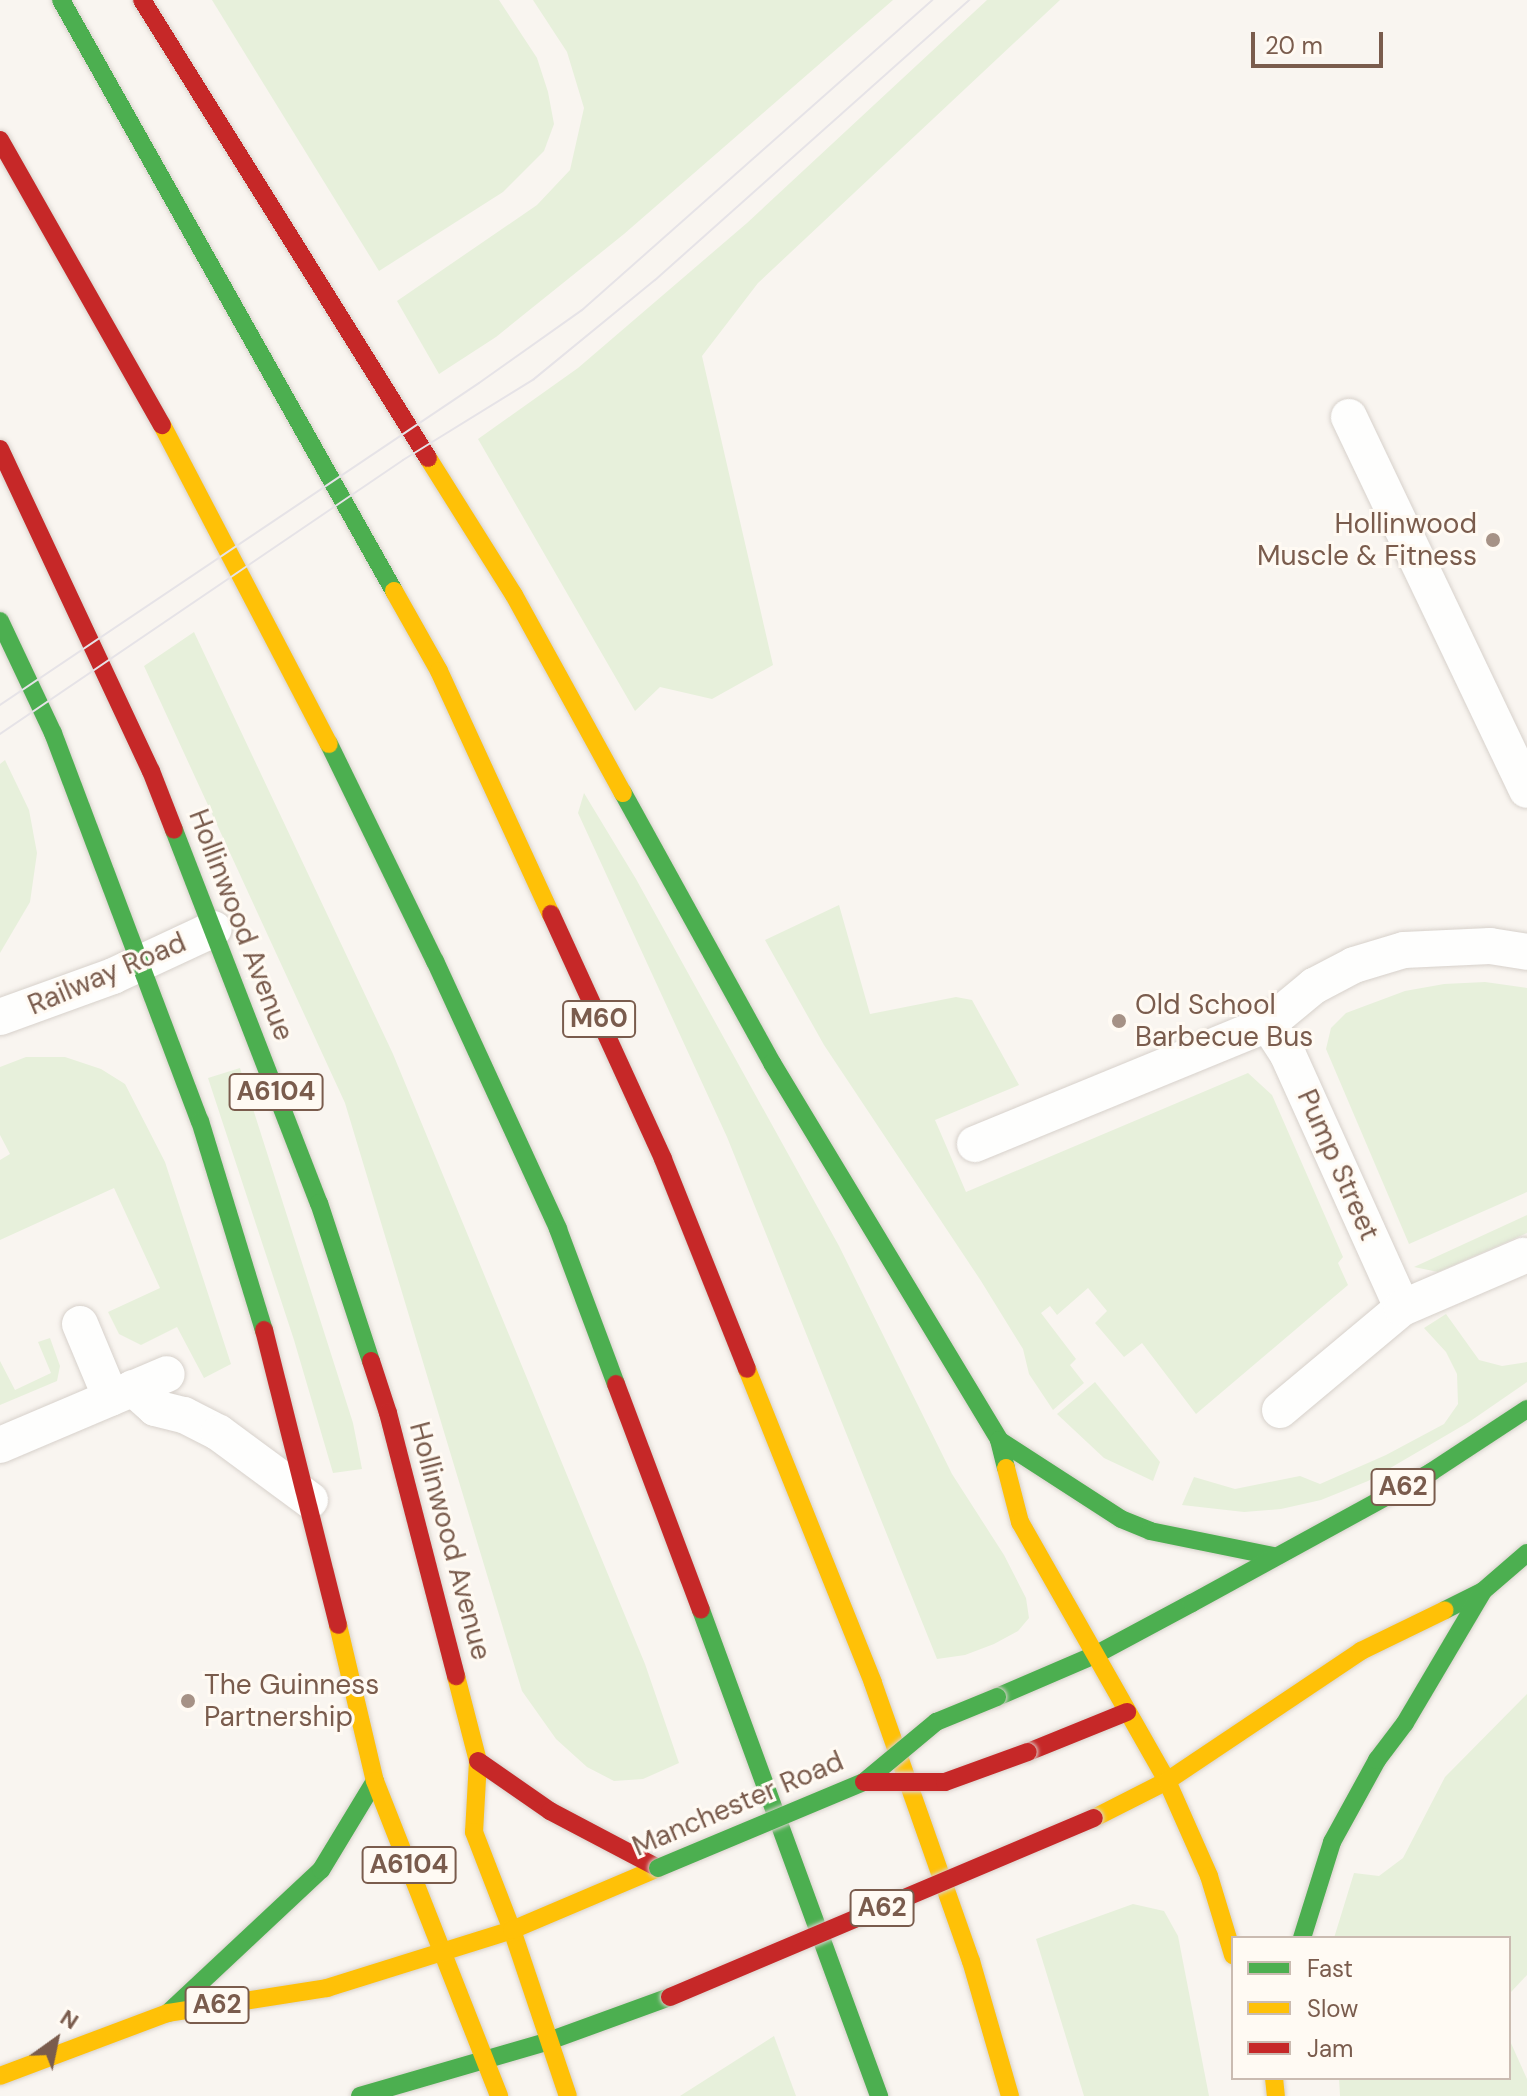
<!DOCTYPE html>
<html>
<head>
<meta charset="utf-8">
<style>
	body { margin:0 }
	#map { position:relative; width:1527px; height:2096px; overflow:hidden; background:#f9f5f0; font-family:"DM Sans",sans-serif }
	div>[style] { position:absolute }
	.green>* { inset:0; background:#e7f0db }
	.roads { filter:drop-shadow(0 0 2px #d7d1cb) drop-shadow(0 0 2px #d7d1cb) }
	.street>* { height:36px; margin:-18px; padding:0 18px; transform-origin:18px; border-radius:18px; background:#fefefd }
	.fast>* { height:18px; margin:-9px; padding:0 9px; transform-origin:9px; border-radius:9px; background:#4caf50 }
	.slow>* { height:18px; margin:-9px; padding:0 9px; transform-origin:9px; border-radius:9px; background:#ffc107 }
	.jam>* { height:18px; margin:-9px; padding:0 9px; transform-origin:9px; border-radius:9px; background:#c62828 }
	.tram>* { height:2px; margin:-1px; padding:0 1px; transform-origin:1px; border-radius:1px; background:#e6e3e7 }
	.bridges { filter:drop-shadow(0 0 2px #dad1cc) drop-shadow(0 0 2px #dad1cc) }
	.fast-bridge>* { height:18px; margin:-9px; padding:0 9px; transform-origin:9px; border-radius:9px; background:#4caf50 }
	.jam-bridge>* { height:18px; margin:-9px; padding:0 9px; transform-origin:9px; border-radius:9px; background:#c62828 }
	.dots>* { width:22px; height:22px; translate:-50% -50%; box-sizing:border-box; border:4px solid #fffaf3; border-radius:50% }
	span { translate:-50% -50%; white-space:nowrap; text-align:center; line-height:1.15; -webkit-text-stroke:6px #fffaf3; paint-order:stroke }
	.shield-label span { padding:2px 6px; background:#fffaf3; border:2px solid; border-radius:6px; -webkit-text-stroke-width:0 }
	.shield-label { font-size:26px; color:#7a5c4d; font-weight:700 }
	.poi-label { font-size:28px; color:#7a5c4d }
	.right { translate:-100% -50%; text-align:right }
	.left { translate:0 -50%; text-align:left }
	.street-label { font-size:28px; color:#7a5c4d }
	.legend { position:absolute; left:1231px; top:1936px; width:280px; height:144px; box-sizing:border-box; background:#fffaf3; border:2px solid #cabbb1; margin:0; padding:10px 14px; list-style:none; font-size:24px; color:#7a5c4d }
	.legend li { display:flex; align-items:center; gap:16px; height:40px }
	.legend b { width:40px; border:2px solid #cabbb1 }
	.north { position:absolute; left:16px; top:2000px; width:80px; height:80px; -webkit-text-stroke:6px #fffaf3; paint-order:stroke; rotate:33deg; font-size:22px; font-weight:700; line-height:32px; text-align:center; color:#7a5c4d }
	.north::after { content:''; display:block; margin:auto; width:28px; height:36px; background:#7a5c4d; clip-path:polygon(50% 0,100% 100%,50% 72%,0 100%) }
	.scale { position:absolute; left:1251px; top:32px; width:132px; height:36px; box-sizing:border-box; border:4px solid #7a5c4d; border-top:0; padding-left:10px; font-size:24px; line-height:28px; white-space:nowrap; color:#7a5c4d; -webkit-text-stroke:6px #fffaf3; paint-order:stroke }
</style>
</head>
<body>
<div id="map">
	<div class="green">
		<i style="clip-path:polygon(212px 0,499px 0,537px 58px,548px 92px,554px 124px,544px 151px,503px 192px,379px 271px)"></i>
		<i style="clip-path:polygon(533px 0,893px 0,624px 234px,496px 337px,439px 374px,397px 301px,537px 205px,570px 170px,584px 108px,567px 52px)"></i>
		<i style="clip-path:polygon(987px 0,1060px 0,758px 283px,702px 356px,773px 665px,712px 699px,660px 687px,635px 711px,478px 439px,578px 368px,747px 223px)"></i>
		<i style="clip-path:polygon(194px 632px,393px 1054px,645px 1664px,679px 1763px,643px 1779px,614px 1781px,587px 1767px,556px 1739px,522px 1691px,345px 1103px,144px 666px)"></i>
		<i style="clip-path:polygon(5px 760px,29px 810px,37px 853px,30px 902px,0 953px,0 764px)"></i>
		<i style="clip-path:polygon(584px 793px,636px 879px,839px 1246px,952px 1474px,1004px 1555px,1026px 1598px,1029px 1618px,1018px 1631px,994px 1644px,965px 1655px,937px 1659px,727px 1137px,578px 813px)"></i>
		<i style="clip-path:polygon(839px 905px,870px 1014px,956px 997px,972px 1000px,1019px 1085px,935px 1120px,966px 1192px,1248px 1073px,1272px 1095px,1343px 1257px,1338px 1263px,1348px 1285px,1196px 1414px,1142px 1343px,1124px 1357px,1095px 1323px,1107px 1311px,1088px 1288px,1057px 1315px,1050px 1306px,1041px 1313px,1076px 1359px,1070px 1365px,1084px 1383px,1053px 1410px,1029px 1374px,1023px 1349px,981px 1281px,824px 1045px,765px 940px)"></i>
		<i style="clip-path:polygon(1485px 982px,1527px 988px,1527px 1192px,1409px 1244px,1326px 1049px,1331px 1028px,1346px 1013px,1405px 991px,1444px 984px)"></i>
		<i style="clip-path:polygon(26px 1057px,65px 1057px,101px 1069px,125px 1084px,165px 1162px,231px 1364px,204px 1378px,177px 1327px,141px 1345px,119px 1334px,108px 1312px,160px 1288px,114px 1188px,0 1240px,0 1160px,10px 1154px,0 1135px,0 1067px)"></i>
		<i style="clip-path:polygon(240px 1068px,353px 1423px,362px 1469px,333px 1473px,294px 1340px,208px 1078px)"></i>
		<i style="clip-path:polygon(1527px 1215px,1527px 1233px,1438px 1272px,1414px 1267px)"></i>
		<i style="clip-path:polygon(1446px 1314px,1479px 1360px,1502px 1366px,1527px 1362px,1527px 1382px,1469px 1422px,1368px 1481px,1321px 1500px,1281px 1509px,1244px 1512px,1182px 1505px,1194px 1477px,1235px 1489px,1300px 1476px,1320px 1484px,1386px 1455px,1444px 1424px,1458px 1404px,1457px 1374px,1446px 1352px,1424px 1328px)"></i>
		<i style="clip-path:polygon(50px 1338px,60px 1366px,57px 1381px,0 1405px,0 1361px,15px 1390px,51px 1373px,38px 1342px)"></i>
		<i style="clip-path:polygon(1095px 1382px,1160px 1462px,1153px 1481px,1104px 1458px,1057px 1414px)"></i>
		<i style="clip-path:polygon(1527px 1694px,1527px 1975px,1511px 1992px,1510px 2041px,1527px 2079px,1527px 2096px,1340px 2096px,1339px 2078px,1509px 2078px,1509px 1938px,1334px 1938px,1354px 1873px,1379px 1876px,1403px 1858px,1445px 1777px)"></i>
		<i style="clip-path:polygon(1133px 1904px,1164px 1911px,1178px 1936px,1209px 2096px,1084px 2096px,1036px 1939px)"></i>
		<i style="clip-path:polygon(774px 2036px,796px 2096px,680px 2096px)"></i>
	</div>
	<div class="roads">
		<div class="street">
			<i style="left:1349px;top:417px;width:413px;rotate:64.5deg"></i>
			<i style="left:0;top:1017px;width:120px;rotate:-19.9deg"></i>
			<i style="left:113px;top:976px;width:111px;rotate:-25deg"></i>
			<i style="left:1268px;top:1024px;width:37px;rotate:57deg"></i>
			<i style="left:1288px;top:1055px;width:277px;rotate:65.7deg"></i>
			<i style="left:975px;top:1144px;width:317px;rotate:-22.3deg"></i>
			<i style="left:1268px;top:1024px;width:60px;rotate:-39.6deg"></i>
			<i style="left:1314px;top:986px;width:45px;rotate:-27.7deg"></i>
			<i style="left:1354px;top:965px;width:52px;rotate:-16.7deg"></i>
			<i style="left:1404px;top:950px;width:86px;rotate:-2.7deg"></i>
			<i style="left:1490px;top:946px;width:37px;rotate:9deg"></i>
			<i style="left:80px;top:1324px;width:80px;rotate:67.3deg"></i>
			<i style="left:133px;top:1388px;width:30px;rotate:42deg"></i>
			<i style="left:155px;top:1408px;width:30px;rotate:14deg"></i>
			<i style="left:184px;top:1415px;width:39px;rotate:27deg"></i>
			<i style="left:219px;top:1433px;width:113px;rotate:36.4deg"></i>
			<i style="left:1280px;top:1410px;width:159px;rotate:-39.9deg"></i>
			<i style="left:1402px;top:1308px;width:132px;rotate:-23.3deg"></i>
			<i style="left:0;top:1445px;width:181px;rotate:-23deg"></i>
		</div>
		<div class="fast">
			<i style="left:61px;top:0;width:678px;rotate:60.6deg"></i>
			<i style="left:0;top:621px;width:124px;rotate:64.7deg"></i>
			<i style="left:53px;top:733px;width:415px;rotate:69.3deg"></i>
			<i style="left:200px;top:1121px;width:219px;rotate:73deg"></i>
			<i style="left:329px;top:744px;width:242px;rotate:64deg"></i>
			<i style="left:435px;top:961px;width:295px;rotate:65.3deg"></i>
			<i style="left:558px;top:1229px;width:165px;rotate:69.5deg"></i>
			<i style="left:623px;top:793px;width:308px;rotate:61.1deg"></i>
			<i style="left:772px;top:1063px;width:440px;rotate:58.9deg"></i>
			<i style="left:999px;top:1440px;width:29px;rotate:76deg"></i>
			<i style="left:174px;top:830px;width:400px;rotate:68.8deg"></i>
			<i style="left:319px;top:1203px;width:166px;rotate:71.8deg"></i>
			<i style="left:999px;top:1440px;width:145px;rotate:32.9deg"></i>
			<i style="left:1121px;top:1519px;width:31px;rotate:22deg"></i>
			<i style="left:1150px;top:1531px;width:126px;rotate:11.5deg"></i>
			<i style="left:701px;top:1610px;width:518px;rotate:69.88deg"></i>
			<i style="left:1445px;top:1610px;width:42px;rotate:-26.6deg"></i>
			<i style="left:1483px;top:1591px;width:58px;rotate:-40.8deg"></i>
			<i style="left:997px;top:1697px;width:107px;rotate:-23.2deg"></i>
			<i style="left:1095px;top:1655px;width:110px;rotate:-28.2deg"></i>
			<i style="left:1192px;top:1603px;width:273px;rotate:-28.7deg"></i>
			<i style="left:1431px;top:1472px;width:115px;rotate:-33.3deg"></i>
			<i style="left:1302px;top:1938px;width:101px;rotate:-72.6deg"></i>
			<i style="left:1332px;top:1842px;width:94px;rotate:-61.2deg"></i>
			<i style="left:1377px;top:1760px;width:46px;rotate:-52.9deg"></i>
			<i style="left:1405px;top:1723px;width:153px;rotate:-59.4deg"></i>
			<i style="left:168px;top:2013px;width:209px;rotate:-43.1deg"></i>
			<i style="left:321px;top:1870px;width:104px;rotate:-58.8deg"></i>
			<i style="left:360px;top:2096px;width:197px;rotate:-16.2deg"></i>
			<i style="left:549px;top:2041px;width:129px;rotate:-20deg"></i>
		</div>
		<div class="slow">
			<i style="left:162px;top:425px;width:360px;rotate:62.4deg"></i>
			<i style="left:428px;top:458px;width:162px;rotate:57.9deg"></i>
			<i style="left:514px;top:595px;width:226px;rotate:61.2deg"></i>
			<i style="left:394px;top:591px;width:92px;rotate:60.6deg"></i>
			<i style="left:439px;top:671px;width:268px;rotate:65.3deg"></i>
			<i style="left:747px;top:1369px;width:338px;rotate:68.1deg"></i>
			<i style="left:873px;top:1683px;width:295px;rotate:70.6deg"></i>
			<i style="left:971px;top:1961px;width:141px;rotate:73.9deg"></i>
			<i style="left:1006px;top:1468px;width:56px;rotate:75.5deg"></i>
			<i style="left:1020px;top:1522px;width:298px;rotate:60.4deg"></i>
			<i style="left:1167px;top:1781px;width:104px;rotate:66.1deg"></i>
			<i style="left:1209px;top:1876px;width:83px;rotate:73.1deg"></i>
			<i style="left:338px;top:1625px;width:160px;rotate:76.7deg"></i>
			<i style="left:375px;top:1781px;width:339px;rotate:68.5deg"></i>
			<i style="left:456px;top:1676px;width:88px;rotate:75.5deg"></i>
			<i style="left:478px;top:1761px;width:71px;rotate:93.2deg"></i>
			<i style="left:474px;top:1832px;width:105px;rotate:68.8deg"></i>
			<i style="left:512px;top:1930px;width:175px;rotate:71.4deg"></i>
			<i style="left:1094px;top:1818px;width:82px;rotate:-26.9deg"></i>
			<i style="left:1167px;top:1781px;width:234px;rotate:-33.8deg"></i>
			<i style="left:1361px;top:1651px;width:93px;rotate:-26deg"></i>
			<i style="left:0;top:2076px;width:179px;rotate:-20.6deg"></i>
			<i style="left:168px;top:2013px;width:161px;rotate:-8.9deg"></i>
			<i style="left:327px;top:1988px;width:194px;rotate:-17.4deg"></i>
			<i style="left:512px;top:1930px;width:159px;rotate:-23deg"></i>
			<i style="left:1274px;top:2078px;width:18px;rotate:84deg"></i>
		</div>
		<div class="jam">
			<i style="left:142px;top:0;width:540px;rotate:58.02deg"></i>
			<i style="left:0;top:140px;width:328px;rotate:60.4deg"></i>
			<i style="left:0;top:449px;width:356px;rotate:64.9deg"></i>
			<i style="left:151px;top:771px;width:63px;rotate:68.7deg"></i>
			<i style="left:551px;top:914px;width:269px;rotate:65.4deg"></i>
			<i style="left:663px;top:1159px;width:226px;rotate:68.2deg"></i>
			<i style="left:264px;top:1330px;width:304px;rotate:75.9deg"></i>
			<i style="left:371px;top:1361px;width:55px;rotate:71.9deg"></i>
			<i style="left:388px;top:1413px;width:272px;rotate:75.5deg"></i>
			<i style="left:616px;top:1384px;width:241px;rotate:69.4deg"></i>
			<i style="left:1028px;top:1752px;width:107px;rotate:-22deg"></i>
			<i style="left:478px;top:1761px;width:88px;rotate:34.8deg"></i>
			<i style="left:550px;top:1811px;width:122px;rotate:27.8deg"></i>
		</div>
	</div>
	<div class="tram">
		<i style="left:0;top:705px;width:577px;rotate:-33.91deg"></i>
		<i style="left:479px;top:383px;width:126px;rotate:-35.3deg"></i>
		<i style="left:582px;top:310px;width:468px;rotate:-41.5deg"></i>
		<i style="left:0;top:734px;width:487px;rotate:-34.2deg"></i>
		<i style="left:403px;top:460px;width:154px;rotate:-31.7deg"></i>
		<i style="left:534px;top:379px;width:156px;rotate:-39.3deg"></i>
		<i style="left:655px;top:280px;width:421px;rotate:-41.7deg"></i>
	</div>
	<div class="bridges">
		<div class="fast-bridge">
			<i style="left:658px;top:1868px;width:223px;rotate:-22.7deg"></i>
			<i style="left:864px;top:1782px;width:94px;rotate:-39.8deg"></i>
			<i style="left:936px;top:1722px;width:66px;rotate:-22.3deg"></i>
		</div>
		<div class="jam-bridge">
			<i style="left:864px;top:1782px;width:81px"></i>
			<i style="left:945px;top:1782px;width:88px;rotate:-19.9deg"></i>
			<i style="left:670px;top:1997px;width:460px;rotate:-22.9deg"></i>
		</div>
	</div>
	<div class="dots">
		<i style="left:1493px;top:540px;background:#a69286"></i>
		<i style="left:1119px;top:1021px;background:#a69286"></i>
		<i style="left:188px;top:1701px;background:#a69286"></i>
	</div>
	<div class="shield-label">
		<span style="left:599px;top:1019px">M60</span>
		<span style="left:276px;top:1092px">A6104</span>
		<span style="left:1403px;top:1487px">A62</span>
		<span style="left:409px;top:1865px">A6104</span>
		<span style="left:882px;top:1908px">A62</span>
		<span style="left:217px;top:2005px">A62</span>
	</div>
	<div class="poi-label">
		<span class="right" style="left:1477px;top:540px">Hollinwood<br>Muscle &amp; Fitness</span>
		<span class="left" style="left:1135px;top:1021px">Old School<br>Barbecue Bus</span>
		<span class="left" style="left:204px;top:1701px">The Guinness<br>Partnership</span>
	</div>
	<div class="street-label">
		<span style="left:241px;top:925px;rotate:69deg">Hollinwood Avenue</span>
		<span style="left:107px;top:974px;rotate:-23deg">Railway Road</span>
		<span style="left:1338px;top:1165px;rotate:66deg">Pump Street</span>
		<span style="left:450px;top:1541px;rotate:75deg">Hollinwood Avenue</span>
		<span style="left:738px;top:1804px;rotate:-23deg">Manchester Road</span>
	</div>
	<ul class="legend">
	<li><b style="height:10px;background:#4caf50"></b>Fast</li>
	<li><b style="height:10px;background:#ffc107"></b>Slow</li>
	<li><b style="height:10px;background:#c62828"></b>Jam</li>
	</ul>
	<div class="north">N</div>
	<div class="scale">20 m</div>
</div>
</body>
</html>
